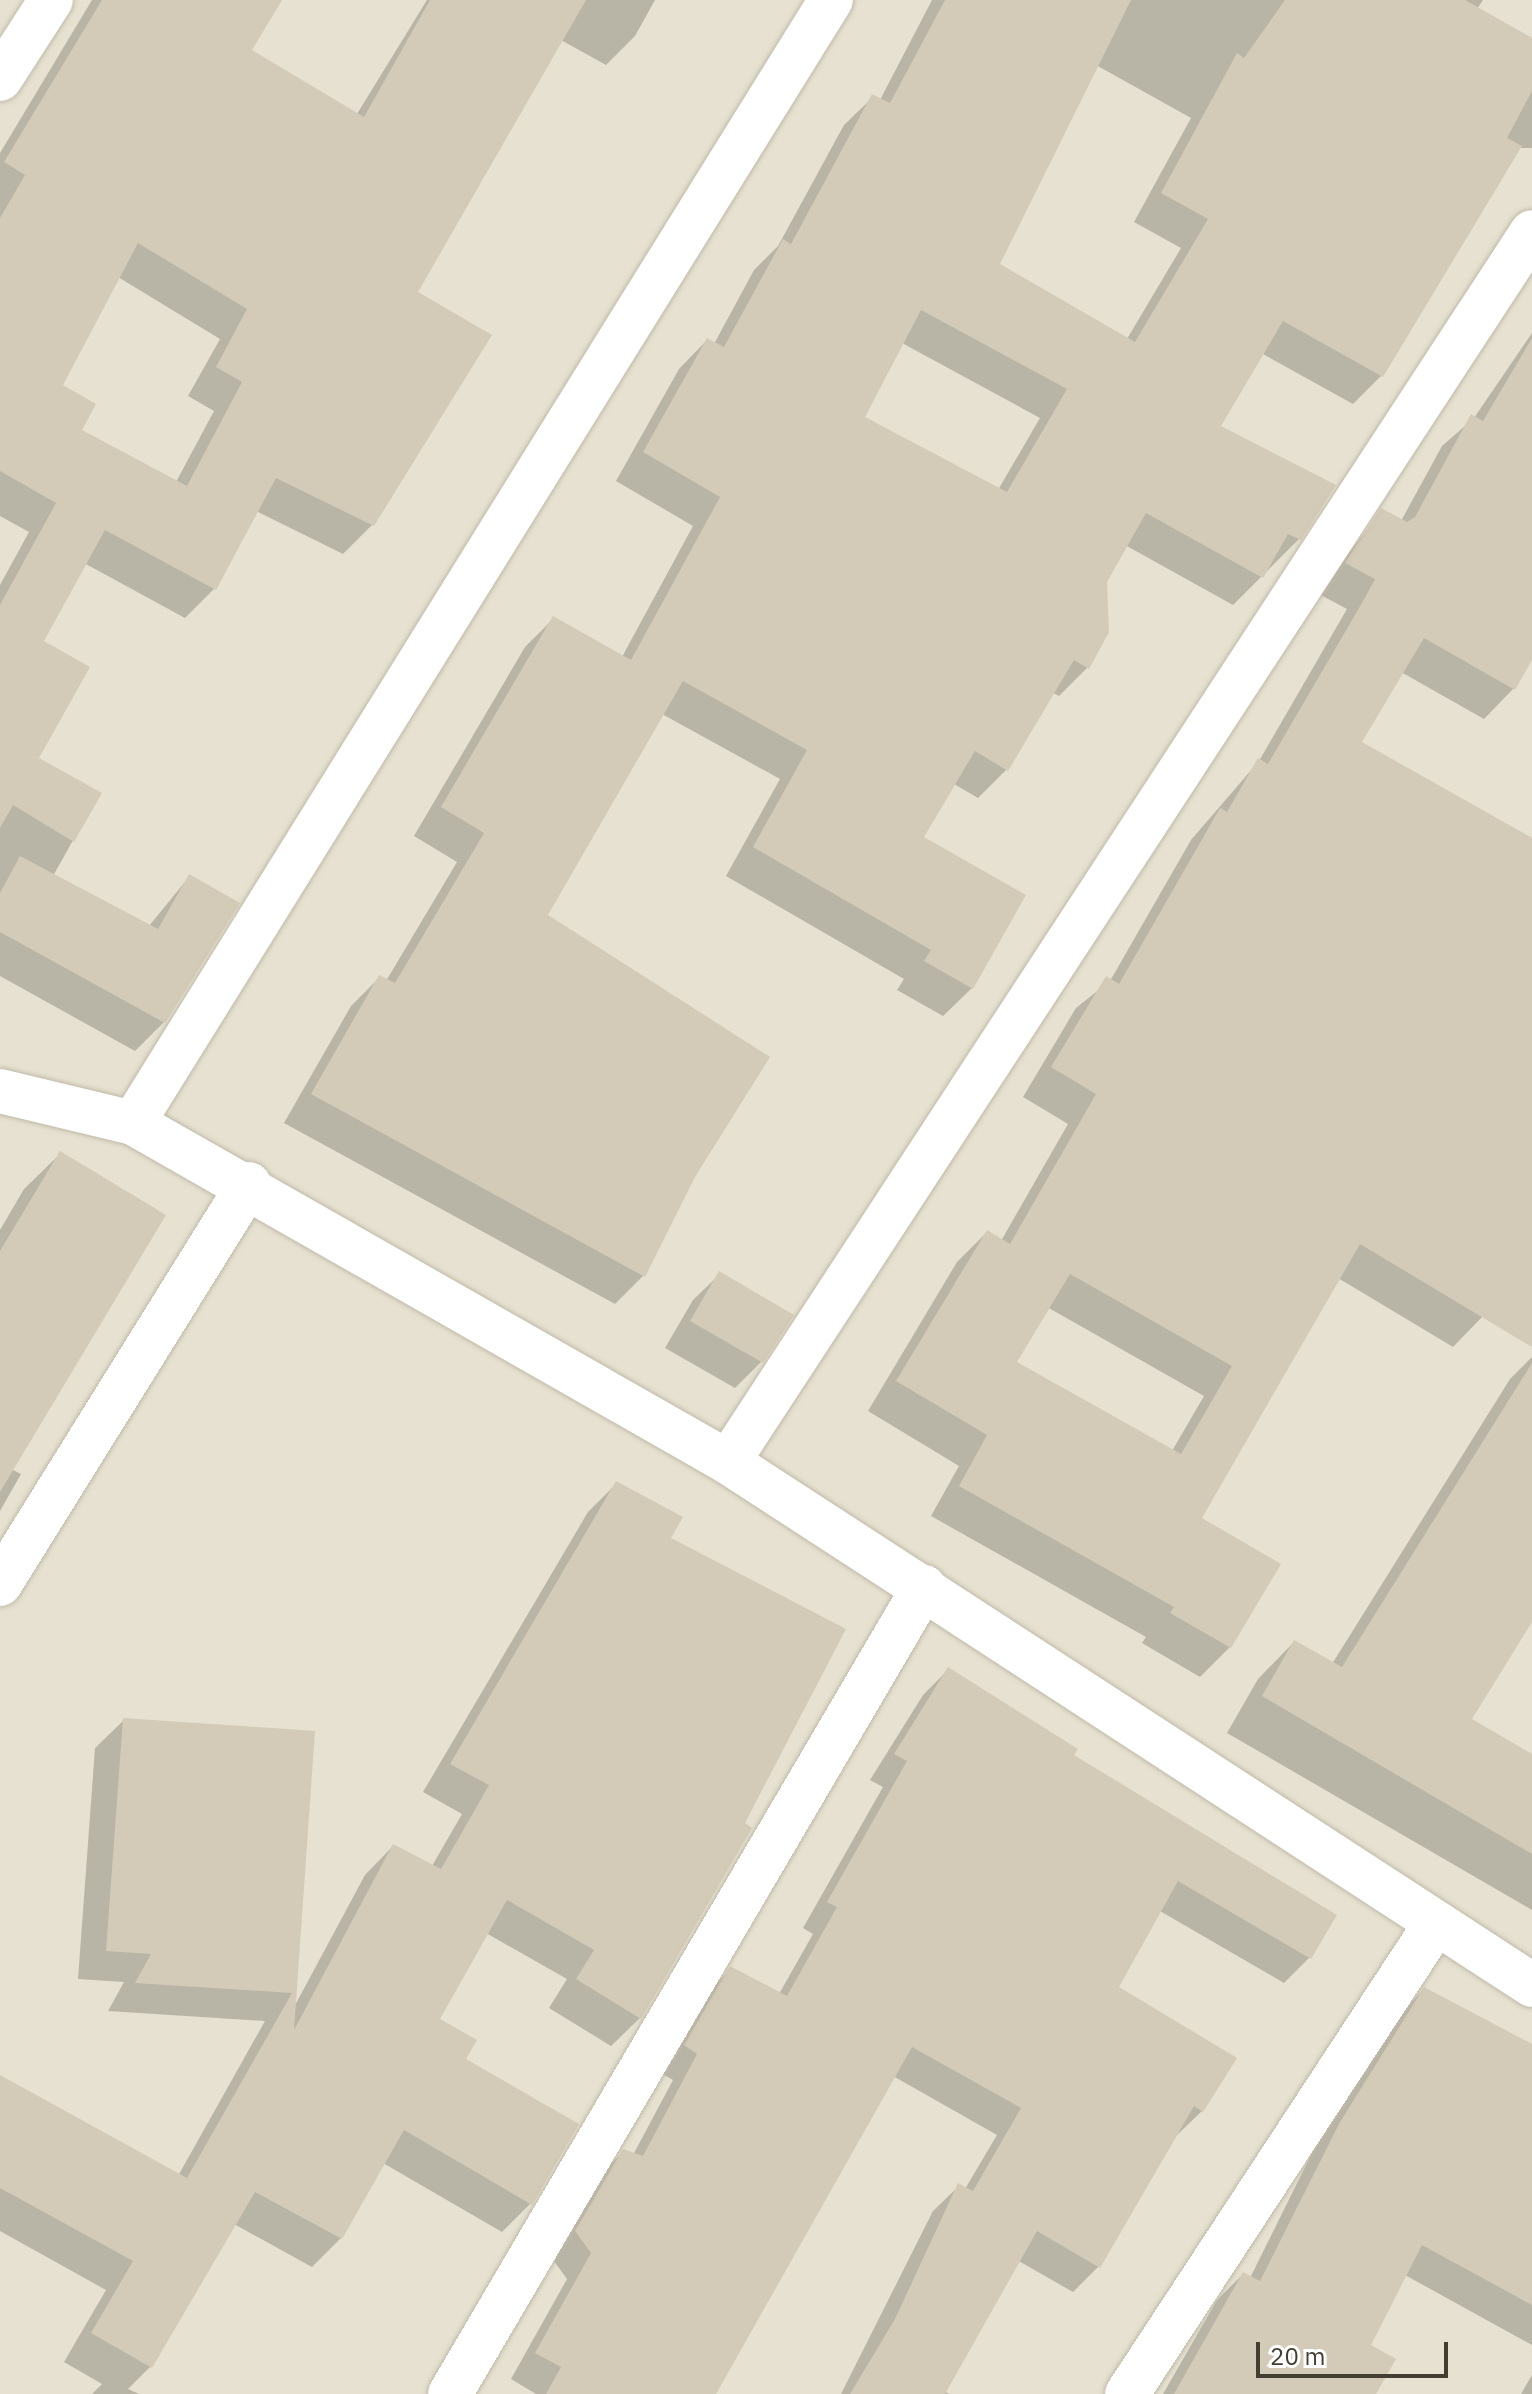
<!DOCTYPE html>
<html>
<head>
<meta charset="utf-8">
<style>
	body { margin:0 }
	#map { position:relative; width:1532px; height:2394px; overflow:hidden; background:#f1eee2; font-family:"IBM Plex Sans",sans-serif }
	div>[style] { position:absolute }
	.residential>* { inset:0; background:#e6e1d0 }
	.shadow>* { inset:0; background:#0003 }
	.building>* { inset:0; background:#d3cbb7 }
	.roads { filter:drop-shadow(0 0 2px #c0b9a8) drop-shadow(0 0 2px #c0b9a8) }
	.street>* { height:44px; margin:-22px; padding:0 22px; transform-origin:22px; border-radius:22px; background:#fff }
	span { translate:-50% -50%; white-space:nowrap; text-align:center; line-height:1.15; -webkit-text-stroke:6px #fff; paint-order:stroke }
	.scale { position:absolute; left:1256px; top:2342px; width:192px; height:36px; box-sizing:border-box; border:4px solid #433e32; border-top:0; padding-left:10px; font-size:24px; line-height:28px; white-space:nowrap; color:#433e32; -webkit-text-stroke:6px #fff; paint-order:stroke }
</style>
</head>
<body>
<div id="map">
	<div class="residential">
		<i style="clip-path:polygon(0 0,1532px 0,1532px 2394px,0 2394px)"></i>
	</div>
	<div class="shadow">
		<i style="clip-path:polygon(evenodd,92px 0,280px 0,249px 50px,357px 114px,427px 0,655px 0,635px 36px,606px 65px,561px 40px,416px 293px,372px 525px,343px 554px,256px 511px,214px 589px,185px 618px,84px 563px,41px 641px,36px 759px,99px 794px,53px 876px,149px 926px,189px 877px,164px 1022px,135px 1051px,0 976px,0 585px,29px 532px,0 516px,0 153px,92px 0,118px 277px,220px 339px,188px 396px,214px 411px,176px 482px,79px 431px,60px 386px,118px 277px)"></i>
		<i style="clip-path:polygon(evenodd,932px 0,1483px 0,1477px 9px,1532px 40px,1532px 148px,1518px 148px,1382px 375px,1353px 404px,1261px 353px,1218px 427px,1334px 486px,1299px 539px,1233px 605px,1125px 545px,1105px 581px,1087px 668px,1059px 696px,1052px 692px,1007px 769px,978px 798px,954px 784px,922px 838px,972px 988px,943px 1016px,897px 990px,904px 979px,726px 876px,780px 779px,662px 714px,546px 915px,693px 1176px,643px 1276px,615px 1304px,284px 1123px,351px 1006px,380px 977px,386px 981px,457px 862px,414px 836px,525px 647px,554px 618px,622px 657px,693px 526px,616px 481px,679px 369px,707px 340px,714px 344px,754px 270px,778px 246px,844px 125px,873px 97px,880px 100px,932px 0,1096px 65px,1191px 118px,1134px 222px,1181px 248px,1127px 339px,997px 265px,1096px 65px,932px 0,902px 343px,1040px 418px,998px 490px,862px 417px,902px 343px)"></i>
		<i style="clip-path:polygon(evenodd,1532px 333px,1532px 653px,1513px 689px,1484px 719px,1401px 672px,1359px 743px,1532px 840px,1532px 1234px,1482px 1317px,1453px 1347px,1338px 1278px,1199px 1519px,1230px 1647px,1200px 1677px,1142px 1643px,1146px 1637px,931px 1516px,959px 1466px,868px 1411px,957px 1262px,987px 1232px,1001px 1241px,1068px 1124px,1023px 1097px,1076px 1008px,1110px 981px,1191px 840px,1259px 761px,1347px 609px,1317px 593px,1382px 511px,1401px 521px,1442px 446px,1474px 418px,1532px 333px,1047px 1307px,1204px 1396px,1172px 1451px,1014px 1363px,1047px 1307px)"></i>
		<i style="clip-path:polygon(60px 1154px,11px 1469px,21px 1474px,0 1511px,0 1230px,24px 1189px)"></i>
		<i style="clip-path:polygon(720px 1274px,761px 1362px,735px 1388px,665px 1348px,693px 1300px)"></i>
		<i style="clip-path:polygon(1532px 1357px,1532px 1618px,1469px 1719px,1532px 1756px,1532px 1910px,1227px 1733px,1258px 1679px,1294px 1642px,1332px 1664px,1510px 1379px)"></i>
		<i style="clip-path:polygon(616px 1484px,668px 1539px,640px 2018px,611px 2046px,549px 2008px,567px 1979px,486px 1933px,437px 2020px,530px 2204px,502px 2232px,383px 2163px,341px 2238px,312px 2267px,234px 2224px,150px 2367px,128px 2389px,139px 2394px,92px 2394px,102px 2384px,64px 2362px,106px 2290px,0 2231px,0 2077px,178px 2176px,265px 2021px,108px 2011px,124px 1982px,78px 1979px,95px 1748px,124px 1720px,313px 1733px,293px 2009px,365px 1875px,393px 1846px,432px 1866px,462px 1814px,423px 1792px,588px 1512px)"></i>
		<i style="clip-path:polygon(949px 1669px,1071px 1756px,1310px 1957px,1284px 1983px,1160px 1911px,1116px 1988px,1202px 2111px,1176px 2136px,1098px 2267px,1073px 2292px,1017px 2260px,944px 2391px,949px 2394px,841px 2394px,933px 2211px,959px 2186px,965px 2189px,997px 2135px,893px 2076px,714px 2394px,536px 2394px,511px 2379px,567px 2279px,551px 2257px,597px 2177px,623px 2152px,633px 2155px,673px 2080px,659px 2072px,705px 1994px,731px 1969px,779px 1994px,813px 1934px,803px 1928px,883px 1787px,870px 1780px,923px 1695px)"></i>
		<i style="clip-path:polygon(1424px 1989px,1532px 2046px,1532px 2345px,1405px 2275px,1368px 2346px,1374px 2394px,1163px 2394px,1217px 2300px,1243px 2274px,1250px 2278px,1314px 2149px,1399px 2015px)"></i>
		<i style="clip-path:polygon(1532px 2375px,1532px 2394px,1521px 2394px)"></i>
	</div>
	<div class="building">
		<i style="clip-path:polygon(evenodd,102px 0,282px 0,252px 50px,364px 117px,430px 0,586px 0,418px 292px,492px 335px,374px 526px,276px 478px,216px 590px,105px 530px,44px 641px,90px 667px,39px 758px,102px 793px,74px 842px,13px 805px,0 828px,0 605px,56px 503px,0 471px,0 218px,25px 175px,4px 162px,102px 0,138px 243px,247px 309px,216px 367px,242px 382px,187px 486px,82px 430px,96px 404px,63px 385px,138px 243px)"></i>
		<i style="clip-path:polygon(evenodd,945px 0,1131px 0,1000px 264px,1135px 342px,1208px 219px,1161px 193px,1237px 53px,1244px 58px,1285px 0,1465px 0,1532px 38px,1532px 91px,1507px 138px,1522px 146px,1383px 377px,1283px 321px,1221px 426px,1336px 485px,1301px 540px,1288px 534px,1263px 578px,1146px 513px,1107px 582px,1109px 632px,1089px 669px,1074px 660px,1008px 771px,975px 751px,924px 837px,1026px 895px,973px 989px,924px 961px,931px 950px,753px 847px,807px 750px,683px 681px,548px 915px,770px 1057px,695px 1177px,645px 1277px,311px 1094px,379px 975px,395px 983px,484px 833px,441px 807px,553px 616px,631px 660px,720px 497px,643px 452px,707px 338px,724px 347px,783px 239px,791px 244px,872px 94px,890px 103px,945px 0,921px 310px,1067px 389px,1007px 492px,865px 417px,921px 310px)"></i>
		<i style="clip-path:polygon(evenodd,1532px 338px,1532px 660px,1515px 690px,1424px 638px,1362px 742px,1532px 838px,1532px 1347px,1360px 1244px,1202px 1518px,1281px 1564px,1231px 1648px,1170px 1613px,1174px 1607px,959px 1486px,987px 1435px,896px 1381px,987px 1230px,1010px 1244px,1096px 1094px,1051px 1067px,1106px 976px,1119px 984px,1220px 808px,1227px 812px,1258px 758px,1268px 764px,1362px 603px,1375px 579px,1345px 563px,1381px 508px,1407px 522px,1415px 517px,1471px 414px,1483px 421px,1532px 338px,1070px 1274px,1232px 1366px,1181px 1454px,1017px 1362px,1070px 1274px)"></i>
		<i style="clip-path:polygon(20px 856px,158px 929px,189px 874px,240px 903px,165px 1023px,0 932px,0 893px)"></i>
		<i style="clip-path:polygon(60px 1151px,166px 1215px,0 1492px,0 1251px)"></i>
		<i style="clip-path:polygon(719px 1271px,794px 1315px,763px 1363px,690px 1321px)"></i>
		<i style="clip-path:polygon(1532px 1363px,1532px 1622px,1472px 1719px,1532px 1754px,1532px 1854px,1262px 1696px,1294px 1640px,1342px 1667px)"></i>
		<i style="clip-path:polygon(616px 1481px,683px 1517px,671px 1538px,846px 1629px,745px 1823px,752px 1828px,641px 2019px,576px 1979px,594px 1950px,507px 1900px,440px 2019px,477px 2040px,466px 2059px,579px 2124px,532px 2205px,404px 2130px,342px 2239px,255px 2192px,152px 2368px,91px 2333px,133px 2261px,0 2188px,0 2075px,187px 2178px,292px 1993px,135px 1983px,151px 1954px,106px 1951px,123px 1718px,315px 1731px,294px 2030px,393px 1844px,441px 1869px,489px 1785px,450px 1764px)"></i>
		<i style="clip-path:polygon(948px 1667px,1078px 1749px,1074px 1755px,1337px 1915px,1311px 1959px,1178px 1881px,1119px 1987px,1237px 2058px,1203px 2112px,1194px 2106px,1100px 2268px,1037px 2231px,945px 2394px,850px 2394px,895px 2319px,958px 2183px,973px 2191px,1021px 2108px,912px 2047px,716px 2394px,546px 2394px,561px 2367px,535px 2353px,591px 2253px,575px 2231px,623px 2149px,643px 2156px,697px 2054px,684px 2045px,730px 1966px,787px 1996px,837px 1907px,827px 1902px,907px 1761px,894px 1754px)"></i>
		<i style="clip-path:polygon(1424px 1987px,1532px 2044px,1532px 2305px,1422px 2245px,1371px 2345px,1396px 2359px,1376px 2394px,1174px 2394px,1243px 2272px,1260px 2281px,1340px 2122px)"></i>
	</div>
	<div class="roads">
		<div class="street">
			<i style="left:0;top:79px;width:94px;rotate:-57.2deg"></i>
			<i style="left:0;top:1091px;width:137px;rotate:13.5deg"></i>
			<i style="left:133px;top:1123px;width:685px;rotate:29.67deg"></i>
			<i style="left:728px;top:1462px;width:959px;rotate:33.04deg"></i>
			<i style="left:133px;top:1123px;width:1322px;rotate:-58.14deg"></i>
			<i style="left:728px;top:1462px;width:1469px;rotate:-56.83deg"></i>
			<i style="left:0;top:1584px;width:471px;rotate:-58.1deg"></i>
			<i style="left:450px;top:2394px;width:936px;rotate:-59.57deg"></i>
			<i style="left:1127px;top:2394px;width:563px;rotate:-56.73deg"></i>
		</div>
	</div>
	<div class="scale">20 m</div>
</div>
</body>
</html>
